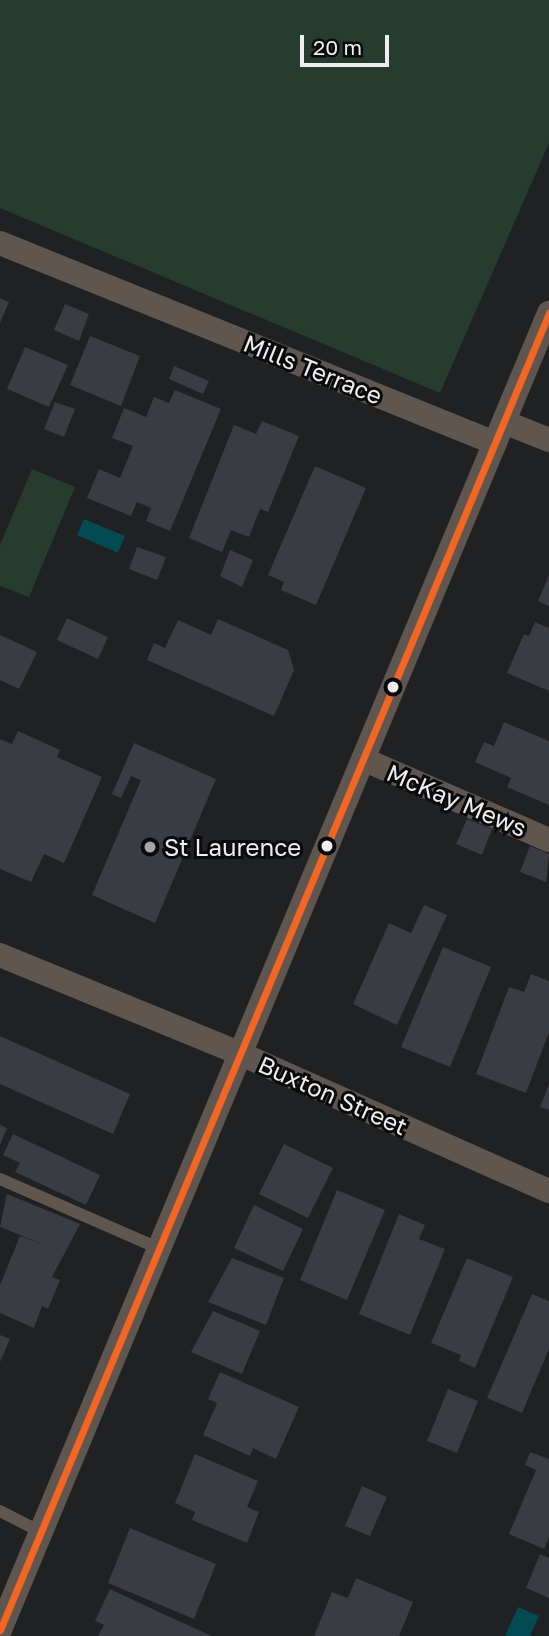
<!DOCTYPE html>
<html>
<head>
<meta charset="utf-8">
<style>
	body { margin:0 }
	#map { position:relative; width:549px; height:1636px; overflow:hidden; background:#202122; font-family:"Golos Text",sans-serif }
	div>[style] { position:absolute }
	.green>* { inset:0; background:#253c2f }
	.water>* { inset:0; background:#034b52 }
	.building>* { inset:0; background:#3a3b43 }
	.service>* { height:12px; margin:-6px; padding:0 6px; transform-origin:6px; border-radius:6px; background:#5f5650 }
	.minor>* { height:24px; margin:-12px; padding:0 12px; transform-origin:12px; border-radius:12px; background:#5f5650 }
	.bus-1>* { height:7px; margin:-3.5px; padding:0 3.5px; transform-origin:3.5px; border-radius:3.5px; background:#f26522 }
	.dots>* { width:19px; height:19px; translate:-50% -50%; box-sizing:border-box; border:4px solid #090a0b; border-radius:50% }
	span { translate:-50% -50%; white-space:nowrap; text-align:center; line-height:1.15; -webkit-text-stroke:6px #090a0b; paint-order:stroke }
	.street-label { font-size:24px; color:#eeeef1 }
	.poi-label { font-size:24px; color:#eeeef1 }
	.left { translate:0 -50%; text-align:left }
	.scale { position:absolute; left:300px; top:35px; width:89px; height:32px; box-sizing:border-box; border:4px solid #eeeef1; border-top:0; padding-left:9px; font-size:21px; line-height:24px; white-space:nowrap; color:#eeeef1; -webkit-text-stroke:5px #090a0b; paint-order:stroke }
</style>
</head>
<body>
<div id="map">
	<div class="green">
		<i style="clip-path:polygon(0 0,549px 0,549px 143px,440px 393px,0 208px)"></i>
		<i style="clip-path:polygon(32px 469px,75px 487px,29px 597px,0 586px,0 545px)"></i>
	</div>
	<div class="water">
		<i style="clip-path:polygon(84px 519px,125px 536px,118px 553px,77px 535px)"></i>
		<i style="clip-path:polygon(518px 1607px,539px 1616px,530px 1636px,505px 1636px)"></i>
	</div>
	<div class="building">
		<i style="clip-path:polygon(0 298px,9px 302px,0 323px)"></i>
		<i style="clip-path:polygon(65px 304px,89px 314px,79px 341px,54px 330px)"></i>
		<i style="clip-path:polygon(90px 336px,140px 356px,121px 406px,70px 385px)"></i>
		<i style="clip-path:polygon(25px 347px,68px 365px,49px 407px,7px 389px)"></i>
		<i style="clip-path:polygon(174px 366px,209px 381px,203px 394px,169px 379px)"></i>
		<i style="clip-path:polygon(175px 390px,221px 409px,170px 531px,146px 521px,151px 508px,137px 502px,131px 516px,87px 498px,99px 469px,120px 478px,133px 446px,112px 438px,124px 408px,146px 417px,154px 397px,169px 403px)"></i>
		<i style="clip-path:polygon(55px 402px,75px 409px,64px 437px,44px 429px)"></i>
		<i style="clip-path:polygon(262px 421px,299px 436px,268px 512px,260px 509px,249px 537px,231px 530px,222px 552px,189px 538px,234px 425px,256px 434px)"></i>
		<i style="clip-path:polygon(315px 466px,366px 488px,316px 605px,281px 590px,284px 582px,268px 575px)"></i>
		<i style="clip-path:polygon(137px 547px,166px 557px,157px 580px,129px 569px)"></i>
		<i style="clip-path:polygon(230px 550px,253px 560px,242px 587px,220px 576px)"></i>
		<i style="clip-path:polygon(549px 575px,549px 606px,538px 601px)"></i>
		<i style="clip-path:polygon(67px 618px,108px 637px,98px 659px,57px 640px)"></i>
		<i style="clip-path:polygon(218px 619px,288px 650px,294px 670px,274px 716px,147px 660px,154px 643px,165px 648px,178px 620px,211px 635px)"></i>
		<i style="clip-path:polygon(535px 622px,549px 628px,549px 691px,507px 673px,524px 634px,529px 636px)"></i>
		<i style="clip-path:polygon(0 635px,37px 652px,19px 689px,0 680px)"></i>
		<i style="clip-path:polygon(504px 722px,549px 741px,549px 805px,507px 787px,511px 778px,475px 762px,484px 742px,494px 746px)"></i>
		<i style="clip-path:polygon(18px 731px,60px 750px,57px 757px,102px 777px,64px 863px,44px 854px,31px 882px,0 869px,0 739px,12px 744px)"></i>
		<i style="clip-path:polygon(134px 743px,216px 779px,155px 923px,92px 895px,141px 780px,131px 776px,121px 798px,112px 794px)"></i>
		<i style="clip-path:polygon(467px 819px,492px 829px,482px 855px,456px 844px)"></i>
		<i style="clip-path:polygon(530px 846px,549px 854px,546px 882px,520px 872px)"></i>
		<i style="clip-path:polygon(424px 905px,447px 915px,397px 1025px,353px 1004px,389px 923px,411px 933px)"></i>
		<i style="clip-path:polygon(443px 947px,491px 967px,450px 1067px,401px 1047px)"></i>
		<i style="clip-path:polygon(531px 974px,549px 981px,549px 1032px,526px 1093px,476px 1074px,509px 987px,524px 992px)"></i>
		<i style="clip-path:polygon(0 1036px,130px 1094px,113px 1134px,0 1084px)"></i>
		<i style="clip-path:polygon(549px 1084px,549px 1110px,540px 1107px)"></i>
		<i style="clip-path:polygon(0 1125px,7px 1128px,0 1145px)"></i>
		<i style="clip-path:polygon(13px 1134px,100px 1175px,86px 1205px,15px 1172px,20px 1163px,3px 1155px)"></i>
		<i style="clip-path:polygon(284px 1144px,333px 1168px,308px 1218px,259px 1194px)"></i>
		<i style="clip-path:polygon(337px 1190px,385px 1210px,347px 1300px,300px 1280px)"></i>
		<i style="clip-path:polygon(7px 1194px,80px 1224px,52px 1277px,60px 1280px,48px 1309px,42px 1306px,34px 1328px,0 1313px,0 1285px,20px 1236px,45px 1245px,0 1227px)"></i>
		<i style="clip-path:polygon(254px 1205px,303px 1229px,283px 1271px,234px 1248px)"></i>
		<i style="clip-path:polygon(399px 1214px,425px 1225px,419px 1239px,445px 1249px,410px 1335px,359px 1314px)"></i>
		<i style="clip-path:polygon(232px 1258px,284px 1278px,266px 1325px,208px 1302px)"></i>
		<i style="clip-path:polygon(467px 1258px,513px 1277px,475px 1368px,459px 1361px,461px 1355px,431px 1343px)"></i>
		<i style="clip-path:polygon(532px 1294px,549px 1301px,549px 1349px,522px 1413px,487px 1398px)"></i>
		<i style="clip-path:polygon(213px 1311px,260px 1331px,242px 1374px,191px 1352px)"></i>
		<i style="clip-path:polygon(0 1335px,10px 1339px,0 1362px)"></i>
		<i style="clip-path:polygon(220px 1372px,299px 1407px,276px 1459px,253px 1448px,250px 1456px,203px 1435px,217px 1403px,208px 1399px)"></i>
		<i style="clip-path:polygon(448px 1389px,478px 1401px,457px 1453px,427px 1441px)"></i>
		<i style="clip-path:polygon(530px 1452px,549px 1459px,549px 1537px,544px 1549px,509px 1534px,536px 1470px,525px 1465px)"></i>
		<i style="clip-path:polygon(195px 1454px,258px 1481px,247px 1507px,259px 1512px,247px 1543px,192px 1520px,195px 1512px,175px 1503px)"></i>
		<i style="clip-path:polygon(362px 1486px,387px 1497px,370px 1536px,345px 1526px)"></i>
		<i style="clip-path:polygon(130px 1528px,216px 1564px,194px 1619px,108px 1583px)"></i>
		<i style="clip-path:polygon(540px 1554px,549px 1558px,549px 1598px,526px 1588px)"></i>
		<i style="clip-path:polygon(356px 1578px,413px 1602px,399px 1636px,314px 1636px,332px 1592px,348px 1598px)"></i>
		<i style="clip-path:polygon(110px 1589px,163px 1614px,212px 1636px,98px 1636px,104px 1625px,95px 1621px)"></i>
	</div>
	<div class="service">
		<i style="left:0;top:1179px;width:175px;rotate:23.6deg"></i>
		<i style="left:0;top:1511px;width:46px;rotate:27.1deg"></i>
	</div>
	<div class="minor">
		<i style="left:0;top:243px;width:534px;rotate:22deg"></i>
		<i style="left:504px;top:422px;width:48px;rotate:21.8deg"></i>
		<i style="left:365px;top:760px;width:201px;rotate:23.5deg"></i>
		<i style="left:0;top:955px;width:261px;rotate:22.3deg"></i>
		<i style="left:241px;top:1054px;width:337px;rotate:24deg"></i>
		<i style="left:0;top:1630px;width:1427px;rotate:-67.37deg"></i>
	</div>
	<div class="bus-1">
		<i style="left:0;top:1630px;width:1427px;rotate:-67.37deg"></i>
	</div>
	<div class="dots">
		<i style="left:393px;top:687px;background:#eeeef1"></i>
		<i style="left:327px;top:846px;background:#eeeef1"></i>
		<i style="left:150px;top:847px;background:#a6a6a9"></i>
	</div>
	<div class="street-label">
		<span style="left:313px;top:369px;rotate:22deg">Mills Terrace</span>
		<span style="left:457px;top:800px;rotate:23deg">McKay Mews</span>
		<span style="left:333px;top:1095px;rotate:24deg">Buxton Street</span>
	</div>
	<div class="poi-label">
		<span class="left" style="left:164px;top:847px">St Laurence</span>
	</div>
	<div class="scale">20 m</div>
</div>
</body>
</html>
